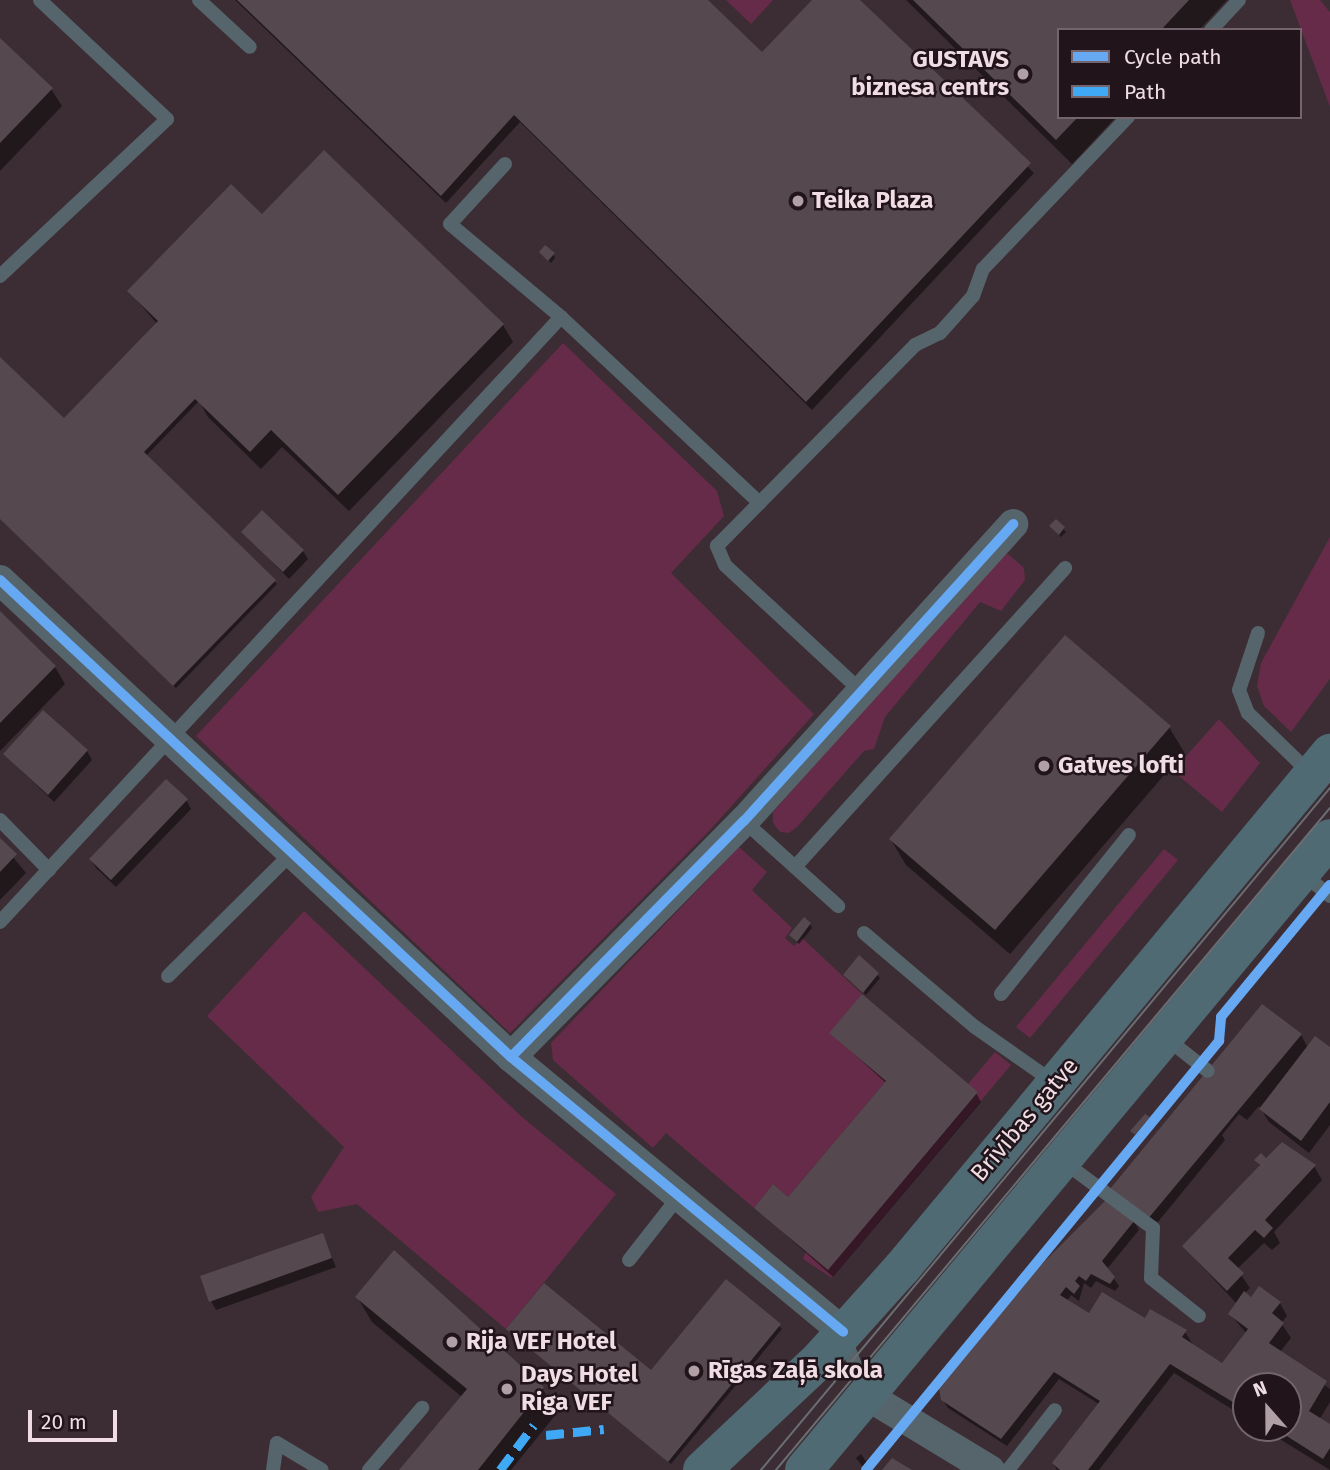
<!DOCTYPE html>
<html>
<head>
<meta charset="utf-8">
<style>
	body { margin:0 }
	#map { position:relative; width:1330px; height:1470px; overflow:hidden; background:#3c2d34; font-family:"Fira Sans",sans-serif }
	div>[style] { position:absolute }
	.green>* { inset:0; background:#652b48 }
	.shadow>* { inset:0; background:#0007 }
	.building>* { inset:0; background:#55484e }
	.lane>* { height:14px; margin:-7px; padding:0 7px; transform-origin:7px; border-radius:7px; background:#56646b }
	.street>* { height:30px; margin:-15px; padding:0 15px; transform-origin:15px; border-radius:15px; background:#56646b }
	.highway>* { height:38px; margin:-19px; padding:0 19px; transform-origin:19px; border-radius:19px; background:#4f6a73 }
	.tram>* { height:2px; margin:-1px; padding:0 1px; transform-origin:1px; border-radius:1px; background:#6a6e73 }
	.quiet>* { height:9px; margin-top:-4.5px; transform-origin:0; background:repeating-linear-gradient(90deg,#3fa9f5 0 18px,transparent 0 27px) }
	.cycleway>* { height:10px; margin:-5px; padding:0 5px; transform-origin:5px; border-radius:5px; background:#66a8f1 }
	.dots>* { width:19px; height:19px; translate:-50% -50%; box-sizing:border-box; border:4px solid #21141a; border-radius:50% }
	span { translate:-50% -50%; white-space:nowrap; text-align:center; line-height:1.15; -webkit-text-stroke:5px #21141a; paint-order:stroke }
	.poi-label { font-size:24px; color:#f0dde4; font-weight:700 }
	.right { translate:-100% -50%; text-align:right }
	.left { translate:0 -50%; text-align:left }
	.street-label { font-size:24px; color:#f0dde4 }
	.legend { position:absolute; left:1057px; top:28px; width:245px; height:91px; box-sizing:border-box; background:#21141a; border:2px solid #74646b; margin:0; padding:9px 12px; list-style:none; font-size:21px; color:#f0dde4 }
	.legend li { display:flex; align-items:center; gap:14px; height:35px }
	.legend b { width:35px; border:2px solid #74646b }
	.north { position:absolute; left:1232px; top:1372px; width:70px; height:70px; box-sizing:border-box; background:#21141a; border:2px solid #74646b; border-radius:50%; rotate:339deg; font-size:19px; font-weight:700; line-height:28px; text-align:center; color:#f0dde4 }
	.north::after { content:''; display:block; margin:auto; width:24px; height:32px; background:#b19fa6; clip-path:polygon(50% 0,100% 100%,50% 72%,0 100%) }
	.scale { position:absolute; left:28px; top:1410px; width:89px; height:32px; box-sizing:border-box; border:4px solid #f0dde4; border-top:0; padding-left:9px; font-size:21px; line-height:24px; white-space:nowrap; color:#f0dde4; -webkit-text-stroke:5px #21141a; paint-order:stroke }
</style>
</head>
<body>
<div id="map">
	<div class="green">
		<i style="clip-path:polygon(726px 0,773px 0,751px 24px)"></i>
		<i style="clip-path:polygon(1290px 0,1320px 0,1330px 12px,1330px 107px)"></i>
		<i style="clip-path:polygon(563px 343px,717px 491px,724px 516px,671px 573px,814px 714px,711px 829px,510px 1033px,196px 736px)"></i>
		<i style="clip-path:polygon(1330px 537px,1330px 679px,1291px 732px,1264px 706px,1257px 686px,1261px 663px)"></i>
		<i style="clip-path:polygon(1008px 554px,1024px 568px,1025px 580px,1001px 611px,980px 602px,885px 717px,874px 749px,864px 751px,798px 826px,789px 833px,780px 832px,773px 823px,773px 812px,1001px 555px)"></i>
		<i style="clip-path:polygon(1219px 719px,1260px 763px,1222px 812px,1173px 771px)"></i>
		<i style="clip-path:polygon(739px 847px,767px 872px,752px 890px,792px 928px,785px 938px,794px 946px,802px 938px,862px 994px,830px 1033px,886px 1081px,788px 1197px,773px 1184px,754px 1208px,666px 1133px,653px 1148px,553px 1060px,551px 1043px)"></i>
		<i style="clip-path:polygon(1164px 849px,1178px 860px,1030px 1038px,1016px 1027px)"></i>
		<i style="clip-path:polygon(304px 911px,522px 1117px,616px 1194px,506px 1329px,357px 1204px,318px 1212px,311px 1197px,344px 1147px,207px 1016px)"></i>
		<i style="clip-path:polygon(995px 1052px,1011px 1065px,832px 1278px,803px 1259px,806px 1251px,828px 1269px,978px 1093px,968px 1084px)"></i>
	</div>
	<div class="shadow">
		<i style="clip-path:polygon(235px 0,705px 0,762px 55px,815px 0,858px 0,1034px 173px,812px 410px,520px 122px,446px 203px)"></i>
		<i style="clip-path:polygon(906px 0,1227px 0,1199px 30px,1059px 30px,1059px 117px,1116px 117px,1072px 164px)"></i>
		<i style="clip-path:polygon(0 40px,51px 89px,62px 106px,0 171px)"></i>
		<i style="clip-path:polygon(541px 252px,553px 254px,555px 258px,551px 263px)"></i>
		<i style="clip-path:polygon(129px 291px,503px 325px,513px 342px,349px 511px,282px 447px,261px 469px,208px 417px,199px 401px,146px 456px,277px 584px,176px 688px,0 518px,0 359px,64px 421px,158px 325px)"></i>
		<i style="clip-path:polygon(1056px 521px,1066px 532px,1061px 537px,1051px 526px)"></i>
		<i style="clip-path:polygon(243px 532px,303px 551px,308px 559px,289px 579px)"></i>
		<i style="clip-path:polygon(0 613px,55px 667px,65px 684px,0 751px)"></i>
		<i style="clip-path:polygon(1169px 727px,1184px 752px,1010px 954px,906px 865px,891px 840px)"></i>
		<i style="clip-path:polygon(87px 751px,92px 760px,54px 802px,5px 755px)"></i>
		<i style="clip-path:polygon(186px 800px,191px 809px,116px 887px,96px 868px,91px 860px)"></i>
		<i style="clip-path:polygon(0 841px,26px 873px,0 900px)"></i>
		<i style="clip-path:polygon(810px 924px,812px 928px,799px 944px,793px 939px)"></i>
		<i style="clip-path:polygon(859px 958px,880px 978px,866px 995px,847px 979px)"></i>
		<i style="clip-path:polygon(831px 1033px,976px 1093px,981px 1102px,833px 1277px,756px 1208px,788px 1199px,886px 1083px)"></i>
		<i style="clip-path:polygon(1301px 1035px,1308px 1048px,1330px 1049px,1330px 1125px,1309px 1153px,1269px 1122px,1259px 1106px,1247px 1120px,1239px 1114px,1222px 1135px,1225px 1140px,1153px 1228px,1117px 1198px)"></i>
		<i style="clip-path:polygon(1148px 1119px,1151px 1122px,1138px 1137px,1132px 1132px)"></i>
		<i style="clip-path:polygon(1256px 1160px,1314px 1166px,1322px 1180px,1274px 1232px,1280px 1243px,1272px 1250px,1264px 1243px,1237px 1269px,1250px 1288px,1244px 1294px,1251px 1300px,1280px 1303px,1287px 1316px,1281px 1323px,1291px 1338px,1280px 1352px,1330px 1389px,1330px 1402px,1319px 1420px,1330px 1427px,1330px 1470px,1262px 1428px,1288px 1428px,1288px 1386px,1246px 1386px,1246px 1418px,1174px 1373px,1099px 1470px,1057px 1470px,1054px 1464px,1099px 1404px,1059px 1379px,1007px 1446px,948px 1408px,942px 1399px,1134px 1221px,1139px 1230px,1107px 1269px,1119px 1286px,1115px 1291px,1096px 1281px,1091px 1288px,1084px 1283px,1079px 1301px,1071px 1295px,1067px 1301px,1089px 1315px,1145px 1321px,1185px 1332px,1193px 1345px,1222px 1365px,1247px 1334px,1230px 1314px,1237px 1304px,1184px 1247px,1260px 1167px)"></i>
		<i style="clip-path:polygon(322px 1235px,336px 1267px,216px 1310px,211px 1301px)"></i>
		<i style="clip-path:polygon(726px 1281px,782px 1329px,671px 1464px,511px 1332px,651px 1373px)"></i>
		<i style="clip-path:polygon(357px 1297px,542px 1388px,557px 1413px,511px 1470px,401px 1470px,462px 1397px,372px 1322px)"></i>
		<i style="clip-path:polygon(861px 1454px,867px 1463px,863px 1467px,856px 1458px)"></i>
	</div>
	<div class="building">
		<i style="clip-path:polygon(237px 0,708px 0,762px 52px,812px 0,860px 0,1031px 163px,806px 402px,514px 115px,441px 196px)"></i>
		<i style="clip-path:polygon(913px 0,1189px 0,1161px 30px,1059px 30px,1059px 117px,1078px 117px,1056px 140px)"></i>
		<i style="clip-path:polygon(0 38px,53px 88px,0 143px)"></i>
		<i style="clip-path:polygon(324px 150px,504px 324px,338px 495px,271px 430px,250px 452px,195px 399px,144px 452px,276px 580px,173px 686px,0 519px,0 357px,64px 418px,158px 321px,127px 291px,231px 184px,262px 214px)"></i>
		<i style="clip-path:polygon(545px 245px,555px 253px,548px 261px,539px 252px)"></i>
		<i style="clip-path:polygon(262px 510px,304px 550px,283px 572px,241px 532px)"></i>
		<i style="clip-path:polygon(1056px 519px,1065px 527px,1059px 535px,1049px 526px)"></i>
		<i style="clip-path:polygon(0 611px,56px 666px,0 723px)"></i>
		<i style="clip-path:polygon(1065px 635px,1171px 726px,995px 930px,889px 839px)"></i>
		<i style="clip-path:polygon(43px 710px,88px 750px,48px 795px,3px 754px)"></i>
		<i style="clip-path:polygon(166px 779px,188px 799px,111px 880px,89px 859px)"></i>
		<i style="clip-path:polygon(0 838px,17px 854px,0 872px)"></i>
		<i style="clip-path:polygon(804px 917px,811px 923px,797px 942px,789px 935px)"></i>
		<i style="clip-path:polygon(859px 955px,879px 973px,863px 993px,843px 975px)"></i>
		<i style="clip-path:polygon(862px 994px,978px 1092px,828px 1270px,754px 1208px,773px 1184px,788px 1197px,886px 1081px,829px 1033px)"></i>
		<i style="clip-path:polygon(1262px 1004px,1302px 1034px,1147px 1220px,1110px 1189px)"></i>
		<i style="clip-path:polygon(1315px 1036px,1330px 1047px,1330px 1102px,1301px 1141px,1259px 1109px)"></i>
		<i style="clip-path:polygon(1145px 1114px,1150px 1117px,1135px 1135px,1130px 1131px)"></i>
		<i style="clip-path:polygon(1282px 1142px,1316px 1165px,1265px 1220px,1273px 1228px,1264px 1238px,1255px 1230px,1228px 1258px,1244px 1273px,1227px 1291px,1182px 1246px,1260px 1165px,1254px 1160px,1261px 1153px,1266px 1158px)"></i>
		<i style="clip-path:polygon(1108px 1198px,1135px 1220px,1102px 1261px,1115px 1277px,1110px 1284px,1091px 1274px,1086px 1281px,1079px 1276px,1075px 1281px,1080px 1286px,1074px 1294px,1066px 1287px,1060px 1295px,1089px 1313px,1102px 1292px,1145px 1318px,1150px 1309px,1187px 1330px,1182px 1337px,1222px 1363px,1248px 1329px,1228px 1314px,1244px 1291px,1251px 1297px,1259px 1286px,1281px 1302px,1272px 1313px,1284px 1323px,1269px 1343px,1327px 1381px,1309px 1411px,1330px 1424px,1330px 1448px,1323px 1459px,1274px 1428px,1288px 1428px,1288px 1386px,1246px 1386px,1246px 1410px,1170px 1364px,1088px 1470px,1060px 1470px,1052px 1463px,1100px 1401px,1054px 1372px,1001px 1439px,941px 1400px,939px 1388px,1030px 1276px)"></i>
		<i style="clip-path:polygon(323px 1233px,332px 1258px,209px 1302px,200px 1276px)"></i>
		<i style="clip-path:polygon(394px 1250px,544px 1387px,478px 1470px,399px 1470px,467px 1389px,355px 1297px)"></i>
		<i style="clip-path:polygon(726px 1279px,781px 1324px,668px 1462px,506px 1329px,544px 1283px,651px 1370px)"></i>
		<i style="clip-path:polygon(892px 1458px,912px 1470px,882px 1470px)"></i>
	</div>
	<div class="lane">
		<i style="left:199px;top:0;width:69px;rotate:42.7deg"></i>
		<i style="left:1211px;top:30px;width:41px;rotate:-47deg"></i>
		<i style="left:505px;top:164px;width:81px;rotate:132.5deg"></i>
		<i style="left:450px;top:224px;width:145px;rotate:40deg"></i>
		<i style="left:0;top:276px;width:229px;rotate:-43.2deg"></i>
		<i style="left:167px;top:119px;width:174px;rotate:-136.9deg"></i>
		<i style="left:1258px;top:633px;width:60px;rotate:108.4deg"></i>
		<i style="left:1239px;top:690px;width:25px;rotate:69deg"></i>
		<i style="left:1248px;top:713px;width:89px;rotate:44.1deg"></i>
		<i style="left:861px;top:691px;width:185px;rotate:-137.2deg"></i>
		<i style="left:725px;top:565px;width:21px;rotate:-113deg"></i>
		<i style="left:717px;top:546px;width:282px;rotate:-45.4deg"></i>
		<i style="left:915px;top:345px;width:28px;rotate:-26deg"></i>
		<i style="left:940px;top:333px;width:50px;rotate:-48.3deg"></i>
		<i style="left:973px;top:296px;width:29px;rotate:-70deg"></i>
		<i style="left:983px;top:269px;width:210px;rotate:-46.4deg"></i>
		<i style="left:0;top:820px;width:70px;rotate:45.6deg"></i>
		<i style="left:744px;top:821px;width:127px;rotate:42.1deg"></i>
		<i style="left:795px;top:867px;width:403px;rotate:-47.9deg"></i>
		<i style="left:1303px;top:874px;width:35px;rotate:39deg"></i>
		<i style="left:0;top:922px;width:825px;rotate:-47.16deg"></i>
		<i style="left:561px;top:317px;width:272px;rotate:43.1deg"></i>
		<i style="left:864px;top:933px;width:145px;rotate:40.3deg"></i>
		<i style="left:975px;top:1027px;width:98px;rotate:35deg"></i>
		<i style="left:168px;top:976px;width:173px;rotate:-44.8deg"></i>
		<i style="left:1001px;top:994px;width:204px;rotate:-51.2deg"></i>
		<i style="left:1166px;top:1038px;width:53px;rotate:38.2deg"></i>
		<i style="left:1064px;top:1162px;width:111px;rotate:36.6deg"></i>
		<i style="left:1153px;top:1228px;width:50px;rotate:92.3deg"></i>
		<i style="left:1151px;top:1278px;width:61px;rotate:38.4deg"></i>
		<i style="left:629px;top:1260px;width:83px;rotate:-51.9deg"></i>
		<i style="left:844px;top:1337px;width:57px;rotate:68.4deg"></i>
		<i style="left:273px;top:1470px;width:27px;rotate:-82deg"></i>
		<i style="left:277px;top:1443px;width:52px;rotate:31deg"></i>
		<i style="left:369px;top:1470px;width:82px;rotate:-49.5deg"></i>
		<i style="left:1008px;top:1470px;width:76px;rotate:-51.9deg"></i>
	</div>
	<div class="street">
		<i style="left:0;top:580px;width:699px;rotate:43.03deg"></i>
		<i style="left:511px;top:1057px;width:431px;rotate:39.6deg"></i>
		<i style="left:511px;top:1057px;width:332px;rotate:-45.4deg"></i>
		<i style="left:744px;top:821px;width:401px;rotate:-47.8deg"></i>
		<i style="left:866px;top:1395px;width:145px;rotate:31.2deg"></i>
	</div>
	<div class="highway">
		<i style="left:702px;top:1470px;width:162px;rotate:-43.2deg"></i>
		<i style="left:820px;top:1359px;width:122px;rotate:-48deg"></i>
		<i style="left:902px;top:1268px;width:670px;rotate:-50.27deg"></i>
		<i style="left:804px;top:1470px;width:822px;rotate:-50.23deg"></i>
	</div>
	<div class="tram">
		<i style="left:761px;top:1470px;width:888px;rotate:-50.16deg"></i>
		<i style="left:776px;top:1470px;width:863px;rotate:-50.08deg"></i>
	</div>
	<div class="quiet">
		<i style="left:546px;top:1435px;width:58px;rotate:-5.9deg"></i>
		<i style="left:500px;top:1470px;width:56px;rotate:-52.9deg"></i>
	</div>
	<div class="cycleway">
		<i style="left:0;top:580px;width:699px;rotate:43.03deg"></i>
		<i style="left:511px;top:1057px;width:431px;rotate:39.6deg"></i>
		<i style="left:511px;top:1057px;width:332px;rotate:-45.4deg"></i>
		<i style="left:744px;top:821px;width:401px;rotate:-47.8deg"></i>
		<i style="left:866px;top:1470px;width:556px;rotate:-50.55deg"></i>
		<i style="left:1219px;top:1041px;width:24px;rotate:-85deg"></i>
		<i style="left:1221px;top:1017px;width:171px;rotate:-50.5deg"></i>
	</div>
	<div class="dots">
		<i style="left:1023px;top:74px;background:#b19fa6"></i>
		<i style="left:798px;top:201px;background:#b19fa6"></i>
		<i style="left:1044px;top:766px;background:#b19fa6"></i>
		<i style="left:452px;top:1342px;background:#b19fa6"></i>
		<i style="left:694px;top:1371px;background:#b19fa6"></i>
		<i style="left:507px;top:1389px;background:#b19fa6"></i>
	</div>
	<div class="poi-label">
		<span class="right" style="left:1009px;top:74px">GUSTAVS<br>biznesa centrs</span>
		<span class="left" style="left:812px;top:201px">Teika Plaza</span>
		<span class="left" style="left:1058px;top:766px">Gatves lofti</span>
		<span class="left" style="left:466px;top:1342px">Rija VEF Hotel</span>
		<span class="left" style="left:708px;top:1371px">Rīgas Zaļā skola</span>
		<span class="left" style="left:521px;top:1389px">Days Hotel<br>Riga VEF</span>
	</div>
	<div class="street-label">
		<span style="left:1025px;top:1120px;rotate:-50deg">Brīvības gatve</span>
	</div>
	<ul class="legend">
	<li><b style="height:9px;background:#66a8f1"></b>Cycle path</li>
	<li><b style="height:9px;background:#3fa9f5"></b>Path</li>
	</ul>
	<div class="north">N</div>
	<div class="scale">20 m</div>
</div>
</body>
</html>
